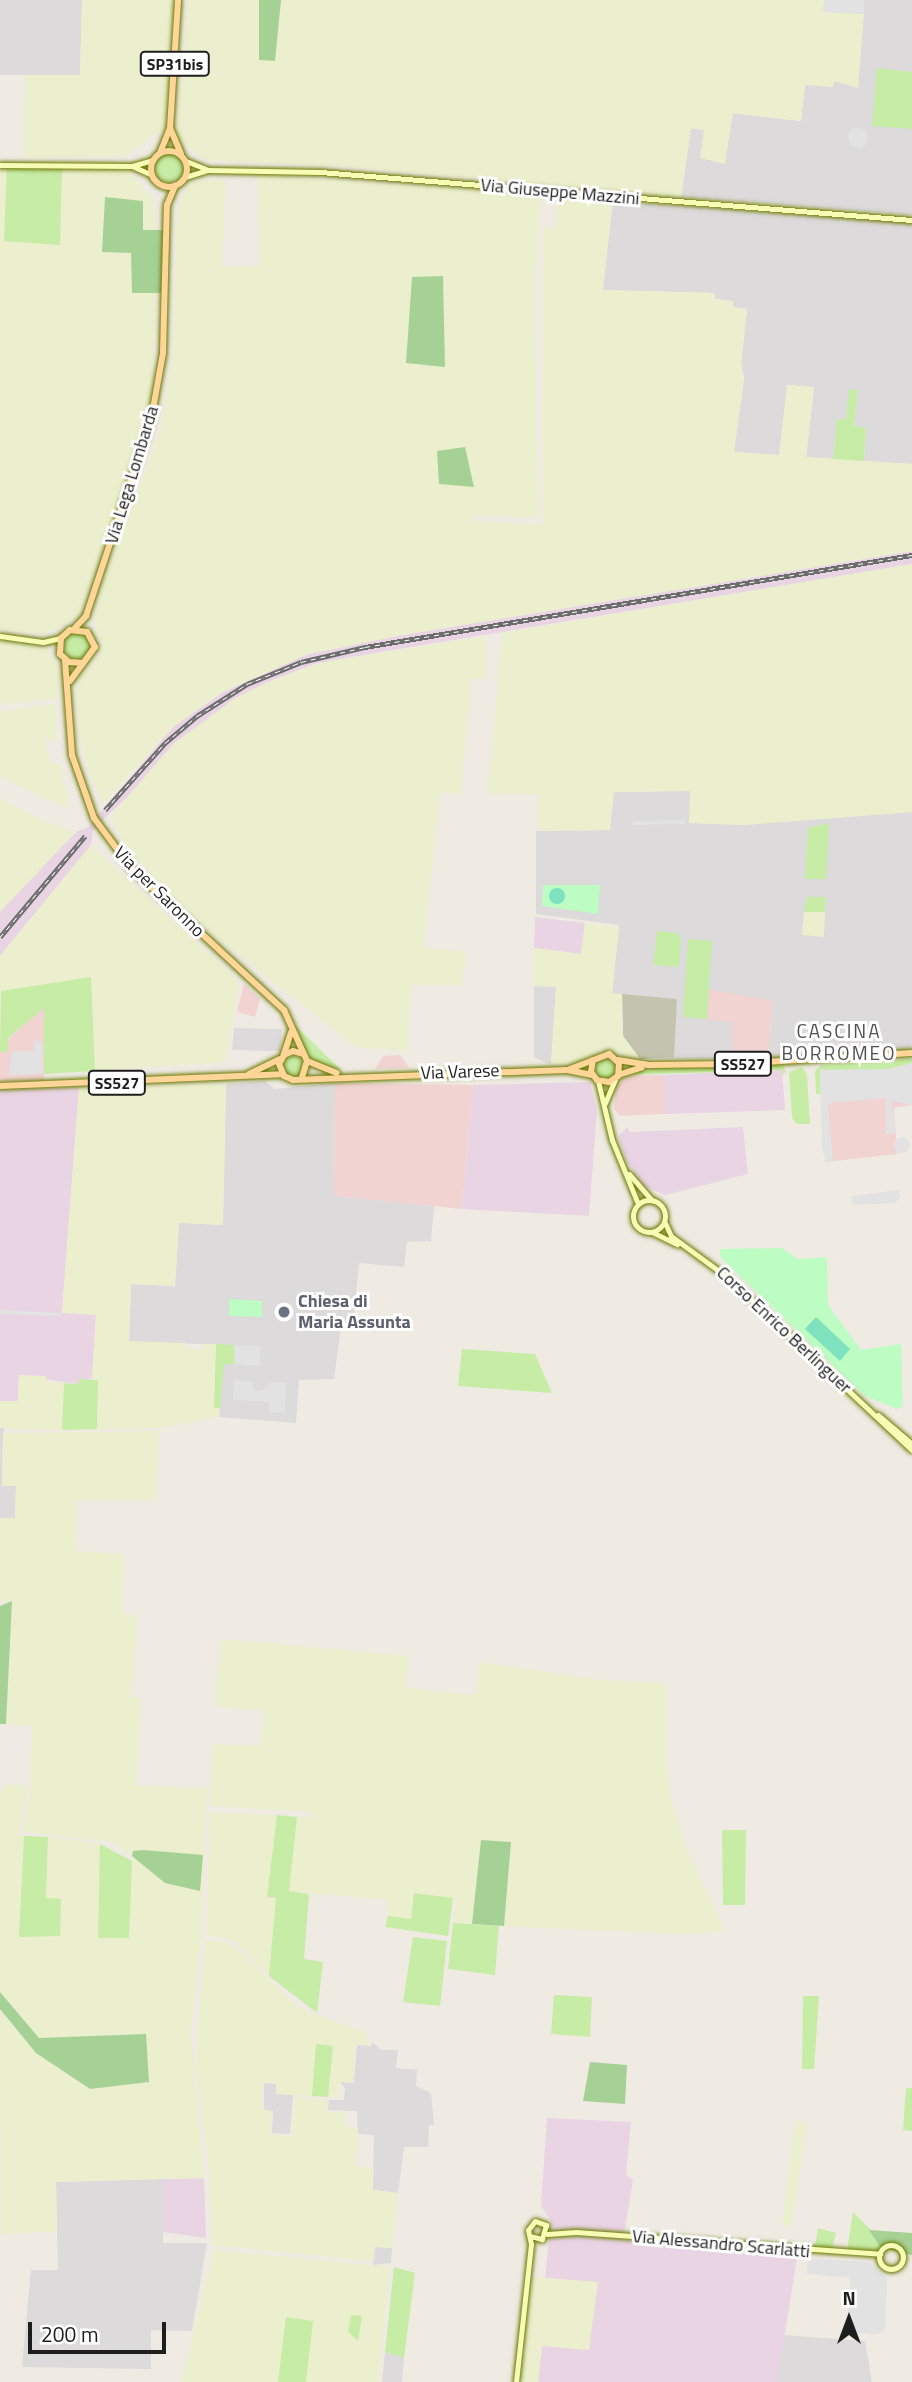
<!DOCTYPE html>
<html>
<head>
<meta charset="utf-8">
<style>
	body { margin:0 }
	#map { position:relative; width:912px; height:2382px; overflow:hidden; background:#efebe3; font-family:"Titillium Web",sans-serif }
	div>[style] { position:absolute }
	.residential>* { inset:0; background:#dcdada }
	.commercial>* { inset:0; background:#f1d3d1 }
	.industrial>* { inset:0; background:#e9d4e4 }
	.construction>* { inset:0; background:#c4c4ae }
	.farmland>* { inset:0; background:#ecefcd }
	.grass>* { inset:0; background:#c7eca6 }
	.round { border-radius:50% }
	.forest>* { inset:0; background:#a6d195 }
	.park>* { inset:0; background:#bdfcc3 }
	.pitch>* { inset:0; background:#7de2bd }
	.parking>* { inset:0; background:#e2e2e2 }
	.roads { filter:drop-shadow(0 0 2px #6a7900) drop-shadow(0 0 2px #6a7900) }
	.secondary>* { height:5px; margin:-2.5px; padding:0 2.5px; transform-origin:2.5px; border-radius:2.5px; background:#f7fcb4 }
	.secondary>.ring { margin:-2.5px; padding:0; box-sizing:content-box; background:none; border:5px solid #f7fcb4; border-radius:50% }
	.primary>* { height:6px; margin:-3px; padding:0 3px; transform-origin:3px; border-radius:3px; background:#ffd598 }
	.primary>.ring { margin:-3px; padding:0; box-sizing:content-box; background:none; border:6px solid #ffd598; border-radius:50% }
	.rail>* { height:4.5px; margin-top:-2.25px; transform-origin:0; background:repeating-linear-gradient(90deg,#fff 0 5px,#6c6c6c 0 10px); box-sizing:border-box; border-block:2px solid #6c6c6c }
	.dots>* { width:19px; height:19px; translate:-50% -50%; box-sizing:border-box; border:4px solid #fff; border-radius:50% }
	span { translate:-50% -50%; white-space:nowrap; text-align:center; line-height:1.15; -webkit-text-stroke:6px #fff; paint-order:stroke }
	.shield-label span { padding:2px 5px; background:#fff; border:2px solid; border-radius:5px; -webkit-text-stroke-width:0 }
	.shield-label { font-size:16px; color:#1e1e1e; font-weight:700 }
	.street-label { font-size:18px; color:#1e1e1e }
	.worship-label { font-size:18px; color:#5b616d; font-weight:700 }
	.left { translate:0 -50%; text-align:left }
	.neighbourhood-label { font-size:19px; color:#515151; letter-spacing:2px }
	.north { position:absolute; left:814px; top:2284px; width:70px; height:70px; -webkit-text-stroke:5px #fff; paint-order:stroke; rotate:0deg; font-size:19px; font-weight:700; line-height:28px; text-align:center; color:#1e1e1e }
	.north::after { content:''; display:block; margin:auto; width:24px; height:32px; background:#1e1e1e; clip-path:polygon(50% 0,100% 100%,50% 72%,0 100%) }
	.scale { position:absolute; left:28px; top:2322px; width:138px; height:32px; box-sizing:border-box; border:4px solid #1e1e1e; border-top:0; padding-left:9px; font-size:21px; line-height:24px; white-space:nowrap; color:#1e1e1e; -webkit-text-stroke:5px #fff; paint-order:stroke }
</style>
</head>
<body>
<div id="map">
	<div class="residential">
		<i style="clip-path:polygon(0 0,82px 0,80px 75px,0 75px)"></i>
		<i style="clip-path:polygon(824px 0,912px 0,912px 215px,681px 197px,691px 128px,704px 130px,733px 113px,801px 121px,805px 84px,833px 87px,834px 81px,858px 87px)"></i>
		<i style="clip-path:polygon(613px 201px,912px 223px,912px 464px,864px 461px,866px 429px,854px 426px,858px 390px,849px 390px,846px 419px,837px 419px,833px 459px,806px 457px,814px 388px,788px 385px,779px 455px,734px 452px,744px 378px,741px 364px,747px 309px,733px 307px,733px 301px,714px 299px,715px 293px,602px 290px)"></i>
		<i style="clip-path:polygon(690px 791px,690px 823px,743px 825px,912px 812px,912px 1051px,768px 1058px,773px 1001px,737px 997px,737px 992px,732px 1059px,640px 1059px,612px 993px,619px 925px,536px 914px,536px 831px,610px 830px,613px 792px)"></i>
		<i style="clip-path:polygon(534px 986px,556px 987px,551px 1065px,534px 1057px)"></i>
		<i style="clip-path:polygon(234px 1028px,282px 1029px,280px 1051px,232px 1050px)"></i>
		<i style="clip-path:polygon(265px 1081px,275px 1089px,335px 1083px,334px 1196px,434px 1206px,431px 1241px,407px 1242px,404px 1267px,359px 1263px,353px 1326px,341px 1327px,334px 1379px,299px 1380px,296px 1423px,219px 1417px,224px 1363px,234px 1345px,129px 1342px,131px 1284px,175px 1286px,179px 1222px,223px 1225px,226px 1084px)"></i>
		<i style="clip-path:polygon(0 1428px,4px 1428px,2px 1485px,16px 1486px,15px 1518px,0 1518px)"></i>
		<i style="clip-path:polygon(372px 2042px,381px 2050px,398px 2050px,396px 2068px,417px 2070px,416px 2086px,431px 2093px,434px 2125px,429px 2125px,428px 2147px,404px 2147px,398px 2193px,373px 2190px,374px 2135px,358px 2134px,357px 2111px,328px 2110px,329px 2100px,344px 2100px,345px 2088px,340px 2082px,354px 2083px,357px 2045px,371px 2046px)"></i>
		<i style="clip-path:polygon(264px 2083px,276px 2084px,276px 2094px,293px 2095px,290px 2134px,272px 2133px,273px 2111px,264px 2110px)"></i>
		<i style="clip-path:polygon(163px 2179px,163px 2243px,207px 2243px,192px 2331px,151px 2330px,151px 2369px,22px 2367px,31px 2270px,58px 2270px,56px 2182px)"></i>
		<i style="clip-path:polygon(375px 2247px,392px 2248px,391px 2263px,373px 2265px)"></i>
		<i style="clip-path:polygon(783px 2335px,865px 2341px,872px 2382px,777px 2382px)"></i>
		<i style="clip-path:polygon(385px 2352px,404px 2358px,402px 2382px,382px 2382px)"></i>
	</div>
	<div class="commercial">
		<i style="clip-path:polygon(244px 984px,260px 999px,255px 1017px,237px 1012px)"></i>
		<i style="clip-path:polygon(709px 989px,773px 1001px,768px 1058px,732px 1059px,733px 1022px,707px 1020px)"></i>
		<i style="clip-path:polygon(44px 1007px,44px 1081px,0 1082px,0 1052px,8px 1052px,8px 1039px)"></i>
		<i style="clip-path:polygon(400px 1055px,409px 1068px,375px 1069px,383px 1056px)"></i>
		<i style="clip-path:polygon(912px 1063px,912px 1105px,894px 1108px,897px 1154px,826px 1162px,821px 1091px)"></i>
		<i style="clip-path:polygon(664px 1075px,664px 1114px,620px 1116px,614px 1109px,616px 1085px,626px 1076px)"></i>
		<i style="clip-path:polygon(335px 1083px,473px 1085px,462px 1209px,334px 1196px)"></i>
	</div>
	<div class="industrial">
		<i style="clip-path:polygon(912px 551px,912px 564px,375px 653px,318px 663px,268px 682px,234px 699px,106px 817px,93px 831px,91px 845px,0 956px,0 912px,7px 903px,76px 832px,88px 827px,173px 727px,223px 692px,264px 671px,309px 654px,402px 635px)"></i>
		<i style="clip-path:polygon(535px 917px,585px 923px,581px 954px,534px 948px)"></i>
		<i style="clip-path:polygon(782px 1070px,785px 1110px,664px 1114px,664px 1075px)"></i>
		<i style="clip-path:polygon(590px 1082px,597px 1110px,589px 1216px,462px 1209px,473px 1085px)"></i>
		<i style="clip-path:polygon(79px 1087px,62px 1312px,96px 1314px,92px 1379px,79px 1379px,79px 1384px,19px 1376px,18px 1402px,0 1401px,0 1089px)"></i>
		<i style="clip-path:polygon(627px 1127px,630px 1132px,743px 1127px,748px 1174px,665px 1195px,644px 1186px,627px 1162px,618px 1137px)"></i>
		<i style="clip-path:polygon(547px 2118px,631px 2122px,626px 2175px,633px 2180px,623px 2240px,798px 2252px,777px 2382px,538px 2382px,542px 2346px,597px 2282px,545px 2278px,551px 2221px,541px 2206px)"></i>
		<i style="clip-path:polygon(204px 2178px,206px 2238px,163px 2232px,163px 2179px)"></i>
	</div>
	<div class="construction">
		<i style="clip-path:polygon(622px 994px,677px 999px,674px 1057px,640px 1059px,623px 1036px)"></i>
	</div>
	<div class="farmland">
		<i style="clip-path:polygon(82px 0,175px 0,169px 133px,160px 131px,125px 156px,24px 158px,26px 75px,80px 75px)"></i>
		<i style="clip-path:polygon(188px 0,824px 0,824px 12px,864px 14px,858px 88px,834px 81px,833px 87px,805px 85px,801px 121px,733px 113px,725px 164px,700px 158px,704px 130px,691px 128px,681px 197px,336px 166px,206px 160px,176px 138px)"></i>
		<i style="clip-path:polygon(7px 168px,4px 241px,60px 244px,62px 169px,128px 170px,153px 199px,156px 222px,159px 270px,151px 389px,135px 462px,78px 617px,45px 634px,0 630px,0 169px)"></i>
		<i style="clip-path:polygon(258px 175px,541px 195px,534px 284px,538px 511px,537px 517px,476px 516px,471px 521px,542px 525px,543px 227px,554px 229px,558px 196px,613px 201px,603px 290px,715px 293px,715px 299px,734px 301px,733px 307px,747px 309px,741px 364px,744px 378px,734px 452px,779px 455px,787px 385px,814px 387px,806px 457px,912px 464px,912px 551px,403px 635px,308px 654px,223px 692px,173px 727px,103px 804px,89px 772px,78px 728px,76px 691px,78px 678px,100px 656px,102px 645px,94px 621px,102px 588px,161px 429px,173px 353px,177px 210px,189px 182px,225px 179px,223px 267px,260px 266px)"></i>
		<i style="clip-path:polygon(912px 564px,912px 812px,743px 825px,689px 823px,690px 791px,614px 792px,610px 830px,539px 831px,538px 794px,488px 794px,502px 633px)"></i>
		<i style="clip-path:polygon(485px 636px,486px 679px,471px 678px,461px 794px,440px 793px,423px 947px,466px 952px,462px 985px,411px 985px,407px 1051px,356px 1047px,206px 929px,126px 848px,111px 816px,173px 744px,234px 699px,268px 682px,318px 663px)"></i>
		<i style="clip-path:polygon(0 640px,46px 648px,60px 671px,59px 699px,0 704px)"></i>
		<i style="clip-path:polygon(56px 704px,56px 742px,44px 737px,50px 764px,60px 764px,69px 805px,65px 807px,0 777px,0 712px)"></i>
		<i style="clip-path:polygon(0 798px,41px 820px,76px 832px,0 912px)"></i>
		<i style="clip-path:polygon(91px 845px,233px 976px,239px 985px,225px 1062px,95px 1071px,91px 977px,0 1002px,0 956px)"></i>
		<i style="clip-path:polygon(804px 912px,825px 912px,824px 937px,802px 935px)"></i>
		<i style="clip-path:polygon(585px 923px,619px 928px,612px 993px,622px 994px,623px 1036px,640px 1059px,602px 1049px,578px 1062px,551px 1065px,556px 987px,534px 986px,534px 948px,581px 954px)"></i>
		<i style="clip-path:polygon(226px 1084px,223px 1225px,179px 1223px,175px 1286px,131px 1284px,129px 1341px,185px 1343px,186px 1349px,203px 1350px,204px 1344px,216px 1344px,214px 1408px,220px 1408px,219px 1417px,161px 1428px,97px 1429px,98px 1380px,92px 1379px,96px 1315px,62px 1313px,79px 1089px)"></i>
		<i style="clip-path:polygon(19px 1375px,46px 1376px,47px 1382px,64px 1383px,62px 1430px,0 1428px,0 1401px,18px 1401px)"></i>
		<i style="clip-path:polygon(159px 1431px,156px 1500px,77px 1500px,75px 1551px,124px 1554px,122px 1614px,137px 1615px,131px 1697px,141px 1698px,136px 1786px,207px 1788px,201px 1939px,191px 2034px,204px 2178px,56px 2182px,57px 2231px,1px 2234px,0 2009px,36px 2053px,89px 2089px,149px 2082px,146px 2034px,39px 2038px,0 1992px,0 1793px,5px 1785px,27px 1785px,18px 1836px,24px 1836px,19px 1936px,46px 1899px,48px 1837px,100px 1844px,98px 1937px,129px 1938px,132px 1861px,132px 1856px,112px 1842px,23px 1832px,31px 1783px,32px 1725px,6px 1724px,12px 1602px,0 1601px,0 1518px,15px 1518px,16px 1486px,2px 1486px,3px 1433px)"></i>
		<i style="clip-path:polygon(221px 1639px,409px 1656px,404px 1688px,476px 1695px,480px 1662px,600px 1680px,666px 1683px,666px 1760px,671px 1801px,688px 1852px,725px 1931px,680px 1934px,504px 1926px,511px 1842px,481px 1841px,472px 1924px,453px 1923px,456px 1898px,414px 1893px,411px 1920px,388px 1916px,388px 1900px,289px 1891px,297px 1817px,312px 1817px,312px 1812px,210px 1806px,213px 1744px,260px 1746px,265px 1711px,215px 1706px)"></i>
		<i style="clip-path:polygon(210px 1812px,277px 1815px,267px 1896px,276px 1898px,269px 1976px,233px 1940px,206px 1935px)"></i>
		<i style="clip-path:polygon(205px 1940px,229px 1943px,243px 1954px,298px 2008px,365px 2032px,369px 2045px,356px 2044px,353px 2082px,340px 2082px,339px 2097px,328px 2097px,333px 2046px,317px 2044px,312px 2096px,276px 2094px,277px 2083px,264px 2082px,261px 2095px,263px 2110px,272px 2111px,270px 2135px,292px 2136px,295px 2097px,327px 2101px,327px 2112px,346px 2113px,345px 2126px,357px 2128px,356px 2166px,373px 2168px,373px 2190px,398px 2193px,392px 2248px,375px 2247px,373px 2261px,212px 2245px,210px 2181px,196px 2062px)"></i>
		<i style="clip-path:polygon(796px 2121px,807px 2124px,791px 2226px,782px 2225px)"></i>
		<i style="clip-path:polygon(215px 2250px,390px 2267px,378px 2382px,181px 2382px)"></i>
		<i style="clip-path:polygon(529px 2277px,598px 2282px,589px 2350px,542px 2346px,538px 2382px,520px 2382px)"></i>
	</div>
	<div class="grass">
		<i style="clip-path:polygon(877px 68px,912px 72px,912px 129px,872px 126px)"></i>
		<i class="round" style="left:155px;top:154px;width:28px;height:28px"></i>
		<i style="clip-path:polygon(7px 168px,62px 169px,60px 245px,4px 241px)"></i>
		<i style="clip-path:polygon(849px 389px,858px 390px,854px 426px,866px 428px,864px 461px,833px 459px,837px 419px,846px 419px)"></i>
		<i class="round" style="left:64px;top:633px;width:26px;height:26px"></i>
		<i style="clip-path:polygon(829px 823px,826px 879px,805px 879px,808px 828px)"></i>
		<i style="clip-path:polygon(807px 897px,826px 897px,825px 912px,804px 912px)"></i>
		<i style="clip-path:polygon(657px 931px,677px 933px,681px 938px,679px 967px,653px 965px)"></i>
		<i style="clip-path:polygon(688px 939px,712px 941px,707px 1019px,683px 1017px)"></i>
		<i style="clip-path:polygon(91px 977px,95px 1071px,44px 1074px,44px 1008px,8px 1038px,8px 1052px,0 1052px,1px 991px)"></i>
		<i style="clip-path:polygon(295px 1026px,297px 1027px,340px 1069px,314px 1061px,302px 1049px)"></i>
		<i class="round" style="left:284px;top:1056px;width:20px;height:20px"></i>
		<i style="clip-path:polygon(912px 1059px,912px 1063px,891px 1069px,820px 1074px,821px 1094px,816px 1094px,815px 1071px,821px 1065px)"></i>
		<i class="round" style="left:595px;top:1059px;width:20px;height:20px"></i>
		<i style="clip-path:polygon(783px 1065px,786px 1072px,783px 1075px,782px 1070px,626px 1075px,654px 1068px)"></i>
		<i style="clip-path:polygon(802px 1067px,807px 1075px,810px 1124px,797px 1124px,792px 1118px,789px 1072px)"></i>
		<i style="clip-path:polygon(216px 1344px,234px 1345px,235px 1364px,224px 1364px,220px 1408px,214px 1408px)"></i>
		<i style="clip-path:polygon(462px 1349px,535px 1354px,552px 1393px,458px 1386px)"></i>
		<i style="clip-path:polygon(79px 1379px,98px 1380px,97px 1429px,62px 1430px,64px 1383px,78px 1384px)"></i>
		<i style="clip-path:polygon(277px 1815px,297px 1817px,289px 1891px,309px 1894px,304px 1959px,323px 1962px,317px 2013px,269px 1976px,276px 1898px,267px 1897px)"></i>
		<i style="clip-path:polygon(722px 1830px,746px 1830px,745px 1905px,723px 1905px)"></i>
		<i style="clip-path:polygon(24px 1836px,48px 1837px,46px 1898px,61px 1899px,60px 1936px,19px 1937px)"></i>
		<i style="clip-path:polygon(100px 1844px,132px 1861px,129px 1938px,98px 1938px)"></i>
		<i style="clip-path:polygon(414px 1893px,453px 1898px,448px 1936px,385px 1927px,388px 1916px,411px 1919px)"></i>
		<i style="clip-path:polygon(453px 1923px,499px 1926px,495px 1975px,448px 1969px)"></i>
		<i style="clip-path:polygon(413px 1937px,447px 1941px,440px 2006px,403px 2002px)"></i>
		<i style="clip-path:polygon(554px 1995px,592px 1997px,590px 2037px,551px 2034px)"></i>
		<i style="clip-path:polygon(803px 1996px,819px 1996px,814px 2069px,802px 2069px)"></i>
		<i style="clip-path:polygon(316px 2044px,333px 2046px,328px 2097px,312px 2096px)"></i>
		<i style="clip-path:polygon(906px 2088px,912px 2088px,912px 2131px,903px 2130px)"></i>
		<i style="clip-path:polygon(853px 2212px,875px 2234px,881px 2248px,872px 2253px,847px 2251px)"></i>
		<i style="clip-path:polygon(818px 2228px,836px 2233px,831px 2254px,814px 2252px)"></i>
		<i style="clip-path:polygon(394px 2267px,415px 2273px,404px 2358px,385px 2352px)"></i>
		<i style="clip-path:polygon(351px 2315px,362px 2316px,358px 2341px,348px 2332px)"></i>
		<i style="clip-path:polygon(286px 2317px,313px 2321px,306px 2382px,278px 2382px)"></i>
	</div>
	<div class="forest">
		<i style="clip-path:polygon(259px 0,281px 0,275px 61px,259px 60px)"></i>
		<i style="clip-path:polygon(105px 197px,143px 201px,143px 230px,163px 230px,161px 293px,132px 293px,131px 253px,102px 252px)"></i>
		<i style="clip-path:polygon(443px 276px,445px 367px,406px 363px,412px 277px)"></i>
		<i style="clip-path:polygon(465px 447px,474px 487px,439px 484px,437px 451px)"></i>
		<i style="clip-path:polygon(12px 1601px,6px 1724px,0 1724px,0 1606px)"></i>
		<i style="clip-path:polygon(481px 1840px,511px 1842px,504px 1926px,472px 1924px)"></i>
		<i style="clip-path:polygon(143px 1850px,203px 1855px,200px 1891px,165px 1883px,132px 1856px,133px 1851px)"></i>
		<i style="clip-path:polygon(0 1992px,39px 2038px,146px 2034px,149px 2082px,90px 2089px,36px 2053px,0 2009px)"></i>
		<i style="clip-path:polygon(590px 2062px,627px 2065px,625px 2104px,583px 2101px)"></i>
		<i style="clip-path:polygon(869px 2230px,912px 2233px,912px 2255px,881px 2248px)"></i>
	</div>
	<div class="park">
		<i style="clip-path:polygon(543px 885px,600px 885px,598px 914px,542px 906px)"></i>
		<i style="clip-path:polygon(782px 1248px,798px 1259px,827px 1257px,828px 1305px,861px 1350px,901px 1344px,903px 1406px,897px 1409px,865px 1396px,720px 1257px,720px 1249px)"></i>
		<i style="clip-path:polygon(229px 1299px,262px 1301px,262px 1317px,229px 1316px)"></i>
	</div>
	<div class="pitch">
		<i class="round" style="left:549px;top:888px;width:16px;height:16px"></i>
		<i style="clip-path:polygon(816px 1317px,850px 1349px,840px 1361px,805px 1329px)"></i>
	</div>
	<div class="parking">
		<i style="clip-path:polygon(824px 0,864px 0,864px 14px,823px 12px)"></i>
		<i class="round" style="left:848px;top:128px;width:20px;height:20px"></i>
		<i style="clip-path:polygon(685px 820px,685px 824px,633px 825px,633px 821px)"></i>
		<i style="clip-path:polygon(34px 1041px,42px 1041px,43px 1074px,9px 1075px,12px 1051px,34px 1051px)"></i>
		<i style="clip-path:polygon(912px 1063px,912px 1105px,891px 1101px,896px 1133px,886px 1134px,886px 1098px,828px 1103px,833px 1161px,826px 1162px,822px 1148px,820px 1070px,888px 1069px)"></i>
		<i class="round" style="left:894px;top:1137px;width:16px;height:16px"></i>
		<i style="clip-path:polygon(899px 1190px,900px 1198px,895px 1203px,853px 1205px,851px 1196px)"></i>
		<i style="clip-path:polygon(0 1310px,60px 1313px,60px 1316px,0 1314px)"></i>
		<i style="clip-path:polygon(234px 1345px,260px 1346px,260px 1366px,235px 1364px)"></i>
		<i style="clip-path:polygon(234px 1380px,253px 1382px,253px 1390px,261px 1391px,271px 1382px,286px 1383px,285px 1413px,269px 1412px,269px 1402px,233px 1400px)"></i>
		<i style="clip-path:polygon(808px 2259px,869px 2262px,887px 2278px,885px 2329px,877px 2335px,847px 2331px,850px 2278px,807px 2274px)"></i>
	</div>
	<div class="roads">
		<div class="secondary">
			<i style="left:186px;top:161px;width:24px;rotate:22deg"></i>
			<i style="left:0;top:165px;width:132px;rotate:0.4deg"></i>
			<i style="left:132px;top:166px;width:22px;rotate:-16deg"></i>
			<i style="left:132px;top:166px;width:22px;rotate:24deg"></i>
			<i style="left:185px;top:177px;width:24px;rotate:-17deg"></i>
			<i style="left:208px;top:170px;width:112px;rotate:1deg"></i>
			<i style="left:320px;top:172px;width:594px;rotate:4.64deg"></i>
			<i style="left:0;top:636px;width:43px;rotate:7.9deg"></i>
			<i style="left:43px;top:642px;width:18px;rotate:-13deg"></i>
			<i style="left:598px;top:1081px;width:61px;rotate:76.7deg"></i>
			<i style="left:612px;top:1140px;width:69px;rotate:67.9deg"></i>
			<i style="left:605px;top:1103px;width:26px;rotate:-67deg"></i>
			<i style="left:629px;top:1174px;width:35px;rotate:49deg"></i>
			<i class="ring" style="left:633px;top:1200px;width:27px;height:27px"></i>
			<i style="left:665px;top:1223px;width:14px;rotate:65deg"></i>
			<i style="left:671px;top:1236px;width:69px;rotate:36.2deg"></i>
			<i style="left:727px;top:1277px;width:253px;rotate:43.1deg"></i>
			<i style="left:652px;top:1232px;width:28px;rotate:26deg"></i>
			<i style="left:878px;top:1415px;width:45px;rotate:40.5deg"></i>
			<i style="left:547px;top:2234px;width:29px;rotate:-4deg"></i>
			<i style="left:576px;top:2232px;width:305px;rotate:4.1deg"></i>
			<i class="ring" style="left:879px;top:2245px;width:19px;height:19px"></i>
			<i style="left:516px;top:2382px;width:139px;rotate:-83.8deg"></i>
			<i style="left:531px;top:2244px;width:14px;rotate:-102deg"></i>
			<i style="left:528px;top:2230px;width:11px;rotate:-52deg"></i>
			<i style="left:535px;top:2221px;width:12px;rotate:20deg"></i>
			<i style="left:546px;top:2225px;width:15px;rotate:106deg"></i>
			<i style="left:542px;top:2239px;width:12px;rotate:-166deg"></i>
		</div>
		<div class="primary">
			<i style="left:170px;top:128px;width:28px;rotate:67deg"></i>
			<i class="ring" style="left:151px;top:151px;width:30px;height:30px"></i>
			<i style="left:160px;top:153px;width:27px;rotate:-68deg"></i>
			<i style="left:170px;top:128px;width:128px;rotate:-86.4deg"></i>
			<i style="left:74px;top:629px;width:18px;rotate:-47deg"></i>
			<i style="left:86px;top:616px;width:206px;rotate:-71.7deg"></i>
			<i style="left:151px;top:420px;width:68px;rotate:-79.8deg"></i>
			<i style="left:163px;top:353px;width:148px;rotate:-88.5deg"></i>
			<i style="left:167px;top:205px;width:21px;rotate:-67deg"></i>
			<i style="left:65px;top:660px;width:95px;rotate:85.8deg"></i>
			<i style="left:72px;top:755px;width:67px;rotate:70.8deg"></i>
			<i style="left:94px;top:818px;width:62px;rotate:53.5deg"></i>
			<i style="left:131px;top:868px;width:209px;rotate:42.9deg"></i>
			<i style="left:284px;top:1010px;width:56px;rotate:65.7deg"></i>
			<i style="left:307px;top:1061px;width:17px;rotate:107deg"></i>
			<i style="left:70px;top:681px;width:42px;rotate:-53.7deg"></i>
			<i style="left:95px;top:647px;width:17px;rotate:-118deg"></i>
			<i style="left:87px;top:632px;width:17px;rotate:-173deg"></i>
			<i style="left:70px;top:630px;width:12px;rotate:138deg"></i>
			<i style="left:61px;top:638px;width:16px;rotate:94deg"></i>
			<i style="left:60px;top:654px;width:12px;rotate:42deg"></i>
			<i style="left:69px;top:662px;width:14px;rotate:4deg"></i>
			<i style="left:284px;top:1054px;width:23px;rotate:-72deg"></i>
			<i style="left:303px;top:1054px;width:10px;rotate:-163deg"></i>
			<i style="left:293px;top:1051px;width:10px;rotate:156deg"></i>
			<i style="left:284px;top:1055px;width:10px;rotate:119deg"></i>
			<i style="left:279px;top:1064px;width:13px;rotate:67deg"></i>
			<i style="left:284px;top:1076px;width:10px;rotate:24deg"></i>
			<i style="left:293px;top:1080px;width:274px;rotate:-2.1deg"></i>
			<i style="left:567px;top:1070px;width:25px;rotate:11deg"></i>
			<i style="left:618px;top:1060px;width:30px;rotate:9deg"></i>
			<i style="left:648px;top:1065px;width:85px;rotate:-0.7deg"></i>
			<i style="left:733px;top:1064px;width:179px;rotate:-3.5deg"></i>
			<i style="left:307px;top:1061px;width:32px;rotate:22deg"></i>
			<i style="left:570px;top:1069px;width:42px;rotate:-21deg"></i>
			<i style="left:609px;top:1054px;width:13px;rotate:42deg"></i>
			<i style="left:619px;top:1063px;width:13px;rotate:94deg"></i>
			<i style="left:618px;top:1076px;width:11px;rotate:146deg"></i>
			<i style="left:609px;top:1082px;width:12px;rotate:-171deg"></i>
			<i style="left:597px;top:1080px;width:10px;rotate:-127deg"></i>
			<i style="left:591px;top:1072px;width:12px;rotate:-81deg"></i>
			<i style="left:249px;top:1074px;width:34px;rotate:-26deg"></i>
			<i style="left:618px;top:1075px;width:25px;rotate:-18deg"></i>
			<i style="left:0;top:1086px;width:282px;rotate:-2.4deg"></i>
		</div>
	</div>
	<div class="rail">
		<i style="left:105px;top:810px;width:90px;rotate:-48.2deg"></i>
		<i style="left:165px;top:743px;width:42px;rotate:-40.2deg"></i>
		<i style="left:197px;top:716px;width:59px;rotate:-32.6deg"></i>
		<i style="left:247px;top:684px;width:58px;rotate:-22.2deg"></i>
		<i style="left:301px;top:662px;width:66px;rotate:-13.2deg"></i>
		<i style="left:365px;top:647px;width:555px;rotate:-9.55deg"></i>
		<i style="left:0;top:937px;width:132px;rotate:-49.9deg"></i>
	</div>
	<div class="dots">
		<i style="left:284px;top:1312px;background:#6b7280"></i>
	</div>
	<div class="shield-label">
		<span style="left:175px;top:64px">SP31bis</span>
		<span style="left:743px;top:1064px">SS527</span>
		<span style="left:117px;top:1083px">SS527</span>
	</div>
	<div class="street-label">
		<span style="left:560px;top:192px;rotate:5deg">Via Giuseppe Mazzini</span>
		<span style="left:132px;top:475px;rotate:-73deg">Via Lega Lombarda</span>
		<span style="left:159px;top:892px;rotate:45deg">Via per Saronno</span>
		<span style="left:460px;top:1072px;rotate:-2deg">Via Varese</span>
		<span style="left:784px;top:1330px;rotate:43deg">Corso Enrico Berlinguer</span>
		<span style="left:721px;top:2244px;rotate:5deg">Via Alessandro Scarlatti</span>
	</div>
	<div class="worship-label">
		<span class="left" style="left:298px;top:1312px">Chiesa di<br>Maria Assunta</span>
	</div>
	<div class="neighbourhood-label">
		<span style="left:839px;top:1042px">CASCINA<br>BORROMEO</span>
	</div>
	<div class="north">N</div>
	<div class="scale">200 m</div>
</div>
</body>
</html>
